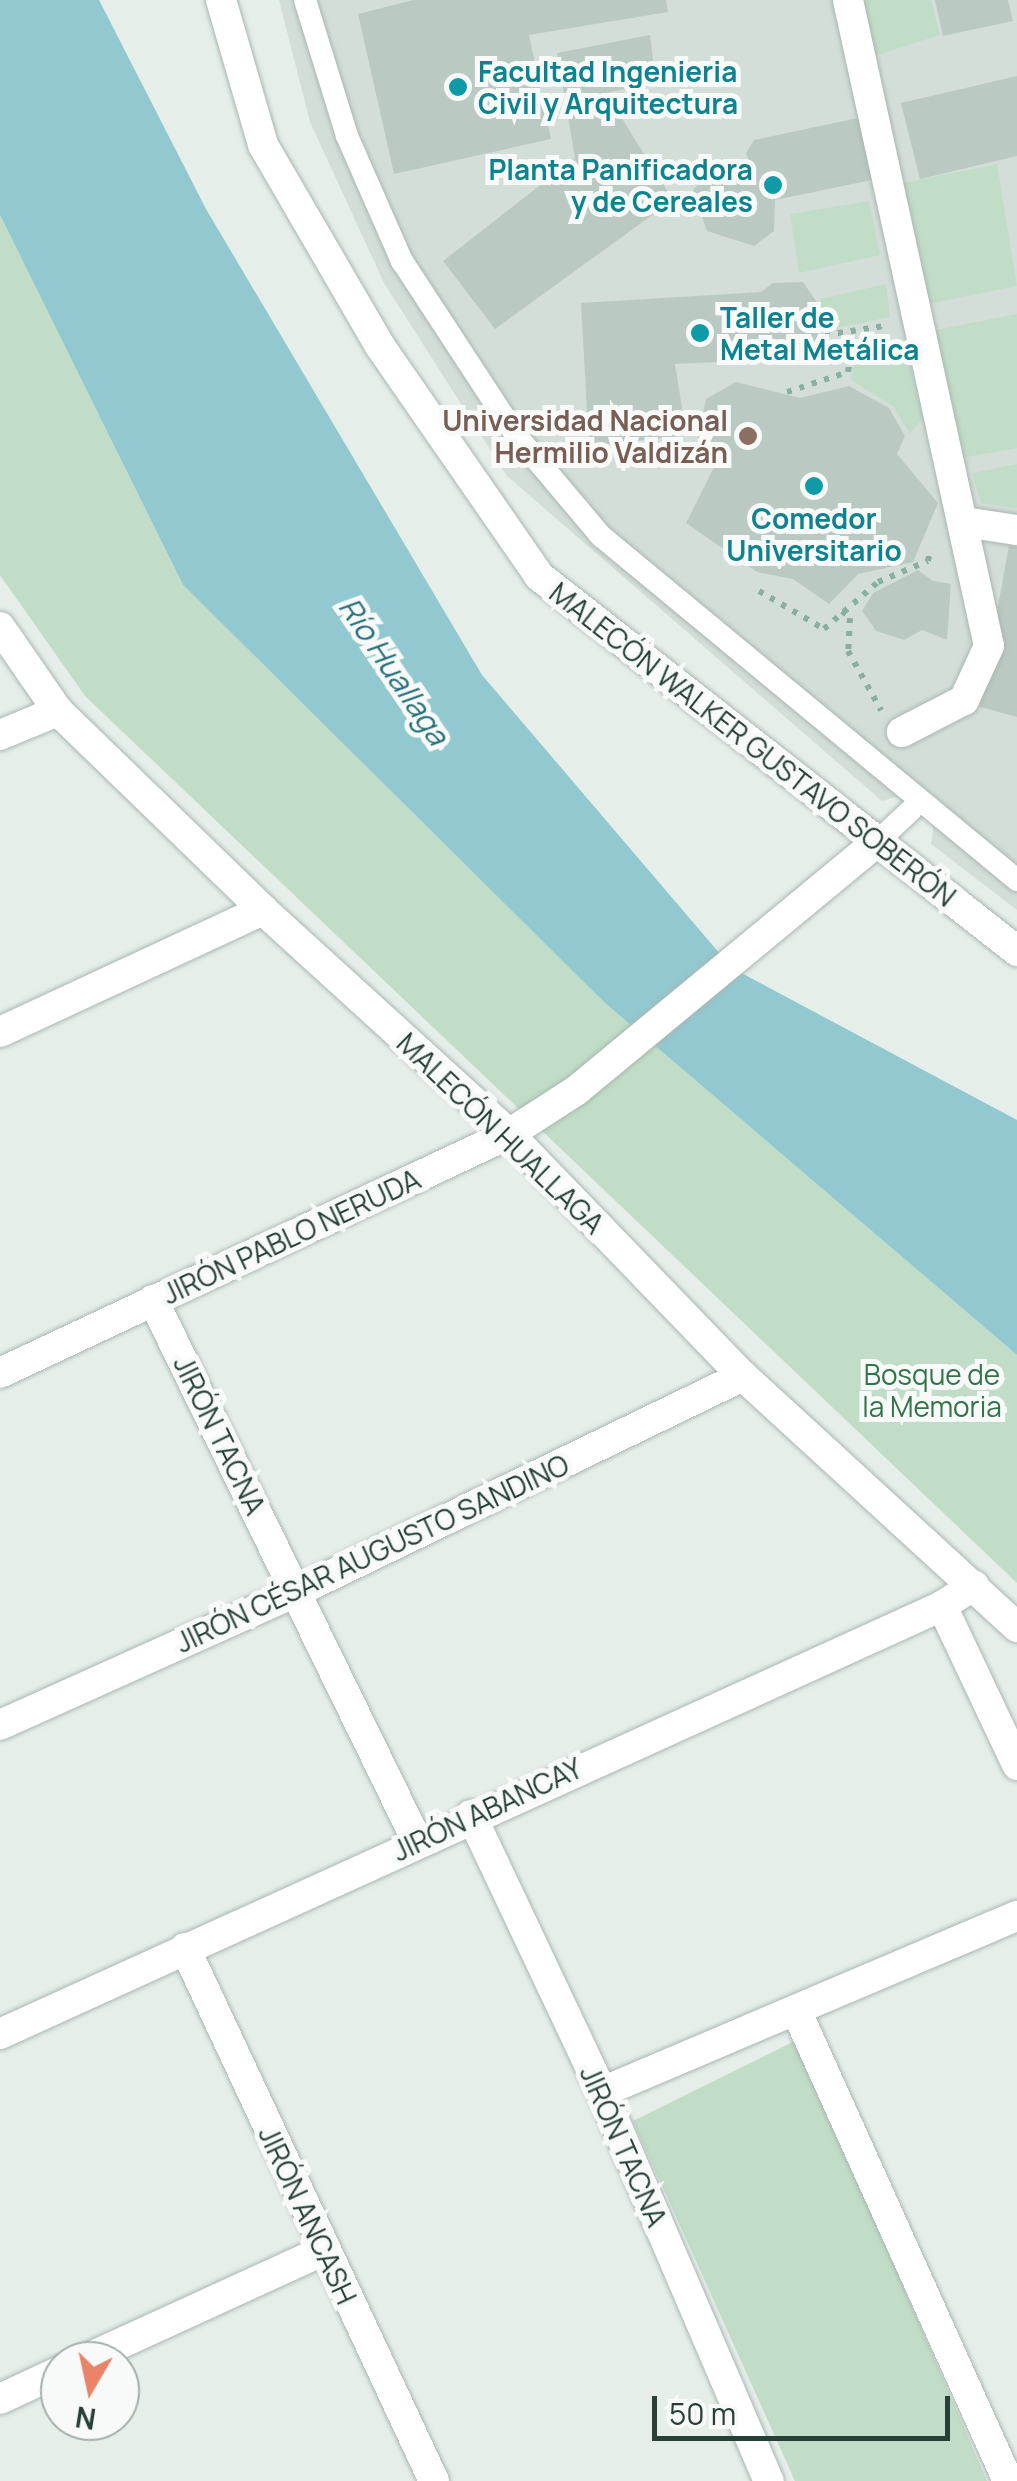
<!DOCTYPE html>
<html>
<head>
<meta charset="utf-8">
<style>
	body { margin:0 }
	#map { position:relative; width:1017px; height:2481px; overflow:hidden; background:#e6eeea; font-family:Manrope,sans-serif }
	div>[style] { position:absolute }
	.built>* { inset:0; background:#d4ded9 }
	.green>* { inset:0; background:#c1ddc7 }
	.water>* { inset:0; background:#92c8cf }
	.building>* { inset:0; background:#bbc9c3 }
	.path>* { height:6px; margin-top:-3px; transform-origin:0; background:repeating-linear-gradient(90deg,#89afa2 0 5px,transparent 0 13px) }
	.roads { filter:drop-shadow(0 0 2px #a9b6b1) drop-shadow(0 0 2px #a9b6b1) }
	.service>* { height:22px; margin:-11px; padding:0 11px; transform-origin:11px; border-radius:11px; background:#fff }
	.pedestrian>* { height:30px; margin:-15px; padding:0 15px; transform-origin:15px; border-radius:15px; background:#fff }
	.minor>* { height:30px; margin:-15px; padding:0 15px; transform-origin:15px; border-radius:15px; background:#fff }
	.dots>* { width:28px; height:28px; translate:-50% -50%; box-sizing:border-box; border:5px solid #f7faf8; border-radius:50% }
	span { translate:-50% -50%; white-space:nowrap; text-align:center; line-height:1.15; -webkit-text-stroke:10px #f7faf8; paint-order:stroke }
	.culture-label { font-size:28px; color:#0d838f; font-weight:700 }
	.left { translate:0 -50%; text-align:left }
	.right { translate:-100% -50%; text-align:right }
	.education-label { font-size:28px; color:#785e54; font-weight:700 }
	.street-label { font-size:28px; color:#263f37 }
	.park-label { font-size:28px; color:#327449 }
	.water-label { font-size:30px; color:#236d78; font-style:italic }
	.north { position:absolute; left:40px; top:2341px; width:100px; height:100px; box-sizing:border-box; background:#f7faf8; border:2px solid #a3afab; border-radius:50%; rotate:189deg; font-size:28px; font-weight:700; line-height:40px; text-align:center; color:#263f37 }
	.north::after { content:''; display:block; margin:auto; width:35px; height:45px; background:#e98469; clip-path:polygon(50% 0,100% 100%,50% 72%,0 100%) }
	.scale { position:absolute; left:652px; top:2396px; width:298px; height:45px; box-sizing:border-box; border:5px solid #263f37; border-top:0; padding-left:12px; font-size:30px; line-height:35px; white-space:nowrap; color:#263f37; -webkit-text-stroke:8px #f7faf8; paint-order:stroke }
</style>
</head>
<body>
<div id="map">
	<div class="built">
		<i style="clip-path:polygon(279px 0,1017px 0,1017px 910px,931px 844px,934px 824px,896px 797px,882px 801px,507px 476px,384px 283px,310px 122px)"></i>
	</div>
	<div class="green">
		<i style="clip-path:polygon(861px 0,931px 0,940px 35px,871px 57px)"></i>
		<i style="clip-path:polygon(997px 164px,1017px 286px,928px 304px,903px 183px)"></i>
		<i style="clip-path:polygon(869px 201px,880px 255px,799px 273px,790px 214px)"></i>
		<i style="clip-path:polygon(0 215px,183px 585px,605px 1003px,1017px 1355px,1017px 1583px,85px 696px,0 575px)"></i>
		<i style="clip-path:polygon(886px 284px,890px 317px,827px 330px,817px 323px,821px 299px)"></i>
		<i style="clip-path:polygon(1017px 314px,1017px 448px,961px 458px,935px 330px)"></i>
		<i style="clip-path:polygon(905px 346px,922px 418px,910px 434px,894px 407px,851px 380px,855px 353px)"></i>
		<i style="clip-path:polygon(1017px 464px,1017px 508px,981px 503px,972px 473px)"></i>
		<i style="clip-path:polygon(797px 2040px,987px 2481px,795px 2481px,633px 2121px)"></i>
	</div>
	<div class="water">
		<i style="clip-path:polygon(0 0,99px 0,206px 209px,482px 675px,732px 968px,1017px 1120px,1017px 1355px,605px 1003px,183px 585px,0 215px)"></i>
	</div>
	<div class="building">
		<i style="clip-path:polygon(413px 0,666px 0,668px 12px,529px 35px,551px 139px,394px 174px,358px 14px)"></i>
		<i style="clip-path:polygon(935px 0,1008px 0,1013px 21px,943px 36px)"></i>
		<i style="clip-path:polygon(650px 35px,656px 82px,606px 93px,673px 200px,495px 329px,443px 261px,575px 158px,557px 53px)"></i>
		<i style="clip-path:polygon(1017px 76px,1017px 156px,920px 179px,901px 103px)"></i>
		<i style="clip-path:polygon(858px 118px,872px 180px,775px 200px,774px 231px,754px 246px,707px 231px,693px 190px,717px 163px,754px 173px,746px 153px,754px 140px)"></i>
		<i style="clip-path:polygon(803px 282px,818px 304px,814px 323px,821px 343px,806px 358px,675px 364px,683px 414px,675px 415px,678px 436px,589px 446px,581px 303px,761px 292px,773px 283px)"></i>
		<i style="clip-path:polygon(736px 382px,800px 398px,849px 386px,889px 408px,905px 436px,897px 454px,938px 503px,913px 562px,858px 574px,829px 604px,793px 579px,757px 572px,686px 523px,713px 469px,698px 438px,706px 399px)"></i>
		<i style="clip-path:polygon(1009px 545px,1017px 547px,1017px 717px,980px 707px)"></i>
		<i style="clip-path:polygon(918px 570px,933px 581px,951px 584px,947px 640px,922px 630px,904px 640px,876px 631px,862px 611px,873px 593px)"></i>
	</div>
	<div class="path">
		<i style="left:825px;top:335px;width:60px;rotate:-8.7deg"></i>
		<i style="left:787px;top:392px;width:64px;rotate:-18.2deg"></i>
		<i style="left:848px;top:372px;width:22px;rotate:-82deg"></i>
		<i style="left:851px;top:350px;width:37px;rotate:-13deg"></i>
		<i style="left:759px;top:591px;width:75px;rotate:30.3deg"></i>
		<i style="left:824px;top:629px;width:72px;rotate:-41deg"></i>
		<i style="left:878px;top:582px;width:54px;rotate:-22.8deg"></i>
		<i style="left:928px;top:561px;width:13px;rotate:-77deg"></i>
		<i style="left:842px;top:611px;width:11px;rotate:41deg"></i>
		<i style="left:850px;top:618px;width:33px;rotate:93deg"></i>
		<i style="left:848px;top:651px;width:68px;rotate:60.8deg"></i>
	</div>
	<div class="roads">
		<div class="service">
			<i style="left:305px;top:0;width:142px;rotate:72.8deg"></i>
			<i style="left:347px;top:136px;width:137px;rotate:66.3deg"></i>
			<i style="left:402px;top:261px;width:207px;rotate:56.8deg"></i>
			<i style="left:515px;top:434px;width:133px;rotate:49.9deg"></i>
			<i style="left:601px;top:536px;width:540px;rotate:39.59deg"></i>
			<i style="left:878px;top:841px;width:45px;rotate:-43.2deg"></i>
		</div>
		<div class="pedestrian">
			<i style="left:848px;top:0;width:661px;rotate:77.69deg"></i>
			<i style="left:989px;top:646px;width:60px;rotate:114.8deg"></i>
			<i style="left:964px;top:700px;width:70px;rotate:152.7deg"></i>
			<i style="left:964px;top:522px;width:54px;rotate:8.6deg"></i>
		</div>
		<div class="minor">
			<i style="left:221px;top:0;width:151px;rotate:73.8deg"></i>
			<i style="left:263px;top:145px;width:233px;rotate:59.8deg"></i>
			<i style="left:380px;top:346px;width:280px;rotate:55.3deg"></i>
			<i style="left:539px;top:576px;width:608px;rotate:38.11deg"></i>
			<i style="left:0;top:627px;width:102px;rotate:55.4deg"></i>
			<i style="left:58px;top:711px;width:286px;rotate:44.1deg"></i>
			<i style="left:263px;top:910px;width:333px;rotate:42.3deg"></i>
			<i style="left:509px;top:1134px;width:337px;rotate:46deg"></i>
			<i style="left:743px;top:1376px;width:372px;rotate:42.5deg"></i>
			<i style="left:0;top:735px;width:63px;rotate:-22.5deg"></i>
			<i style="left:0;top:1032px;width:290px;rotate:-24.9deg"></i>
			<i style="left:153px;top:1300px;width:602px;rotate:63.99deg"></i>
			<i style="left:0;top:1373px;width:562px;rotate:-25.15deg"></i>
			<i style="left:509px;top:1134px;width:81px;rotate:-32.9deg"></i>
			<i style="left:577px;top:1090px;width:391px;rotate:-39.6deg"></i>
			<i style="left:942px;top:1606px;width:176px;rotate:64.7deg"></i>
			<i style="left:0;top:1725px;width:325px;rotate:-24.2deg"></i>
			<i style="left:296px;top:1592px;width:496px;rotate:-25.8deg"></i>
			<i style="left:471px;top:1815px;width:306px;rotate:64.7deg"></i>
			<i style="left:602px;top:2092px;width:423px;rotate:66.8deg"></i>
			<i style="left:185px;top:1948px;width:588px;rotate:64.96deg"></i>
			<i style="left:796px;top:2010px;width:517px;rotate:65.77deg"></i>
			<i style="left:0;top:2034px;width:1035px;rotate:-24.43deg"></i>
			<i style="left:942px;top:1606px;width:38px;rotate:-33deg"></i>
			<i style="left:602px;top:2092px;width:451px;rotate:-23deg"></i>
			<i style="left:82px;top:2361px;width:266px;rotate:-24.6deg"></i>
			<i style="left:0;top:2399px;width:66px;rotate:-25deg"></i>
		</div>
	</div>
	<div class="dots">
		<i style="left:458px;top:87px;background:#0f9aa8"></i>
		<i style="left:773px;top:185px;background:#0f9aa8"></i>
		<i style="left:700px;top:333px;background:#0f9aa8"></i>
		<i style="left:748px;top:436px;background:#8d6e63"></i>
		<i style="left:814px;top:486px;background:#0f9aa8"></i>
	</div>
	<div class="culture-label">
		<span class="left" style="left:478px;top:87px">Facultad Ingenieria<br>Civil y Arquitectura</span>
		<span class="right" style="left:753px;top:185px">Planta Panificadora<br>y de Cereales</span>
		<span class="left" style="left:720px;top:333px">Taller de<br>Metal Metálica</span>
		<span style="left:814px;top:534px">Comedor<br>Universitario</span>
	</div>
	<div class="education-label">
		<span class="right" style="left:728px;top:436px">Universidad Nacional<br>Hermilio Valdizán</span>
	</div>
	<div class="street-label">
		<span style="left:753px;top:744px;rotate:38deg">MALECÓN WALKER GUSTAVO SOBERÓN</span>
		<span style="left:501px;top:1133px;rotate:44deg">MALECÓN HUALLAGA</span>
		<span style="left:291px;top:1236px;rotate:-25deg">JIRÓN PABLO NERUDA</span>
		<span style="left:220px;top:1435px;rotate:64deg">JIRÓN TACNA</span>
		<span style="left:372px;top:1553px;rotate:-25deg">JIRÓN CÉSAR AUGUSTO SANDINO</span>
		<span style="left:487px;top:1809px;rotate:-25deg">JIRÓN ABANCAY</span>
		<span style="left:624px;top:2146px;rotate:66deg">JIRÓN TACNA</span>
		<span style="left:308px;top:2215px;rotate:65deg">JIRÓN ANCASH</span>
	</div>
	<div class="park-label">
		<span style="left:932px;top:1390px">Bosque de<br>la Memoria</span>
	</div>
	<div class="water-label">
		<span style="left:394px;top:671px;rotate:56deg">Río Huallaga</span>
	</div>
	<div class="north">N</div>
	<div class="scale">50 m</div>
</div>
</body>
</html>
